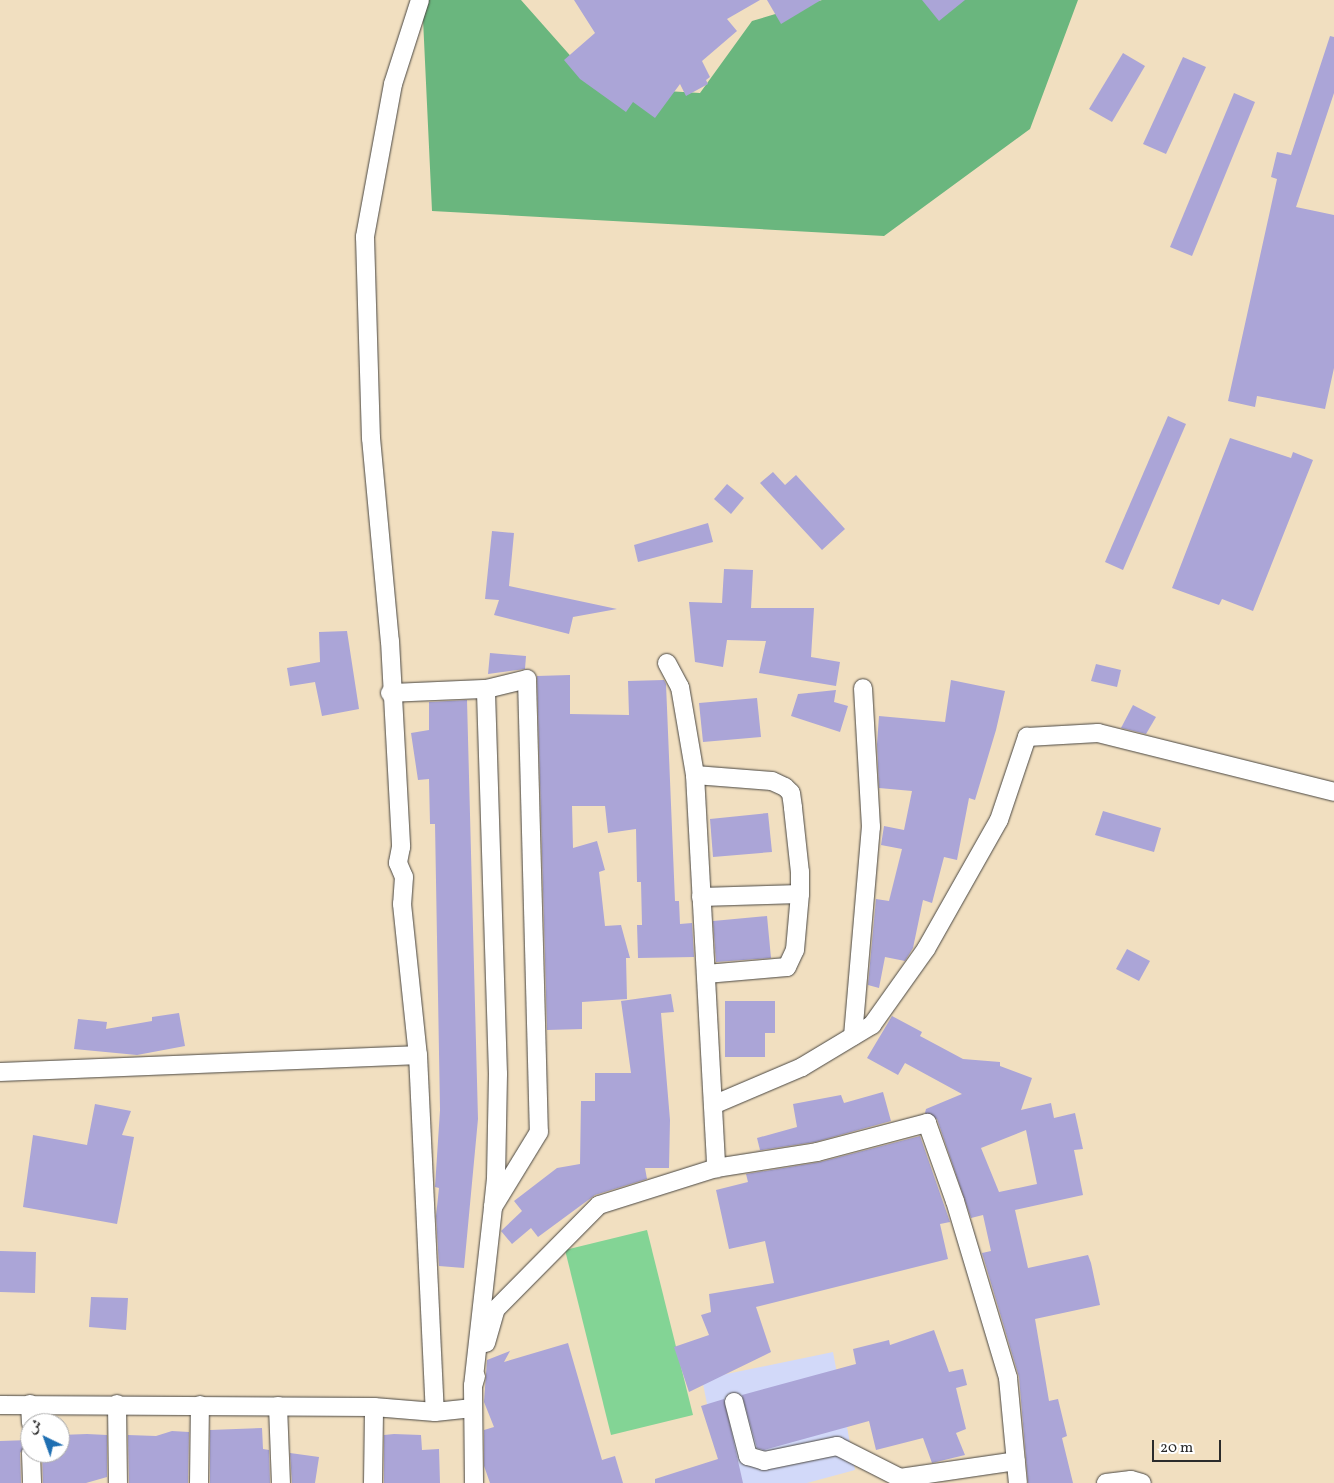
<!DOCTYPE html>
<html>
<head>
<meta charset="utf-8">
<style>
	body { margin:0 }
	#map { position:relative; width:1334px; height:1483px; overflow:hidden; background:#f1dfc0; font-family:Vollkorn,Amiri,serif }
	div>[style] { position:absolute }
	.built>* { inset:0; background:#d2d9f9 }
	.green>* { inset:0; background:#83d495 }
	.forest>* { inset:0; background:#6ab67e }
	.building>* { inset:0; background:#aba5d7 }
	.roads { filter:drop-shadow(0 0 1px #494641) drop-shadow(0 0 1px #494641) }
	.street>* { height:18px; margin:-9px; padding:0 9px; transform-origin:9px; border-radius:9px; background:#fff }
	span { translate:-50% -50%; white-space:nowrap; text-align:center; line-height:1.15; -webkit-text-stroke:4px #fff; paint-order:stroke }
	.north { position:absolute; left:20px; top:1413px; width:50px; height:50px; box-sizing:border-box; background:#fff; border:1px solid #aaa; border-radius:50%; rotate:318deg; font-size:14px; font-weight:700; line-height:20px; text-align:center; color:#2b2b2b }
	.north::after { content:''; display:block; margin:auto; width:18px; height:22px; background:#1f6fb2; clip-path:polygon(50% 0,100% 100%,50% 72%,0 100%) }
	.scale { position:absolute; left:1152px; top:1440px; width:69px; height:22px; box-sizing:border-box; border:2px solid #2b2b2b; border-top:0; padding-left:6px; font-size:15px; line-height:18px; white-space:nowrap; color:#2b2b2b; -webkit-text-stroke:4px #fff; paint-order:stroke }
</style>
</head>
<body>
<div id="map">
	<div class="built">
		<i style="clip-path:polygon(833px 1352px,855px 1470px,807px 1483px,723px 1483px,702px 1379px)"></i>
	</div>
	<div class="green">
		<i style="clip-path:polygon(647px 1230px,693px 1415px,611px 1435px,565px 1250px)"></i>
	</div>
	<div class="forest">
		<i style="clip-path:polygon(428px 0,521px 0,598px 87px,700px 93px,752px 21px,822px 0,1078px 0,1030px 129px,884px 236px,432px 211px,423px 19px)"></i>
	</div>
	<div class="building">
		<i style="clip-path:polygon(574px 0,760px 0,727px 19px,737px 31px,702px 61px,710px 77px,706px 80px,708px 84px,686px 96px,680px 84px,655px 118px,633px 102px,626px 112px,580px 79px,564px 60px,595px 33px)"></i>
		<i style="clip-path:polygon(767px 0,821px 0,781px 24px)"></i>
		<i style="clip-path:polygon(922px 0,965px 0,939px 21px)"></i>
		<i style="clip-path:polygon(1330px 36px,1334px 37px,1334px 93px,1296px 207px,1334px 215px,1334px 368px,1325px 409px,1257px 396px,1255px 407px,1228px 401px,1277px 179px,1271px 177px,1277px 152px,1291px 155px)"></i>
		<i style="clip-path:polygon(1123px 53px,1145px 66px,1112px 122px,1089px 109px)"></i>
		<i style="clip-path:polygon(1183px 57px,1206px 67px,1166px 154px,1143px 144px)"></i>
		<i style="clip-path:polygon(1234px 93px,1255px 102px,1192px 256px,1170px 247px)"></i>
		<i style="clip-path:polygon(1168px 416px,1186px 424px,1123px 570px,1105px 562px)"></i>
		<i style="clip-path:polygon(1230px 438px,1291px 458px,1293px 452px,1313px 460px,1253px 611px,1222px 599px,1219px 605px,1172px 588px)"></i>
		<i style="clip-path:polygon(773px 472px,785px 485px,796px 475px,845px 529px,822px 550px,760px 483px)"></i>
		<i style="clip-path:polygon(727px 484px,744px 498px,731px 514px,714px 499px)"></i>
		<i style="clip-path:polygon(708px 523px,713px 542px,638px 562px,634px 545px)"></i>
		<i style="clip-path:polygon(492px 531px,514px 533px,509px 586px,617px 609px,573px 617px,569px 634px,494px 615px,499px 600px,485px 599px)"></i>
		<i style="clip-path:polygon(724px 569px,753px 570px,751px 608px,814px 608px,811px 657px,840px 662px,836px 686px,759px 673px,766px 641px,727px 640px,723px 667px,695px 662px,689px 602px,722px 603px)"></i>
		<i style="clip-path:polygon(347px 631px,359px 709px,322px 716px,315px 682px,290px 686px,287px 668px,320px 662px,319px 632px)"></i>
		<i style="clip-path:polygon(490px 653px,526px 656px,525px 669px,488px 674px)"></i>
		<i style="clip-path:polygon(1096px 664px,1121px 670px,1117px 687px,1091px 681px)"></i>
		<i style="clip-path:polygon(570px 675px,570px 714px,629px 715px,628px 681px,664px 680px,666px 684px,675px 901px,679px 901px,680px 924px,692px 923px,694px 957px,638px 958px,637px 925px,642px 925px,641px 882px,637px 882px,636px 829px,608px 833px,605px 806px,572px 806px,573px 848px,597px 841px,605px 870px,599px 872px,605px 926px,621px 925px,630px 958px,626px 958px,627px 999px,582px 1002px,582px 1029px,547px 1030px,537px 676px)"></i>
		<i style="clip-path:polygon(951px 680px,1005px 691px,996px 730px,975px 800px,969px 798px,957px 860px,944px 857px,932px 903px,923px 900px,913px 948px,905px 961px,885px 957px,879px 988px,868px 985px,876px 899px,889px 901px,902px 849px,881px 845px,884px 826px,904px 830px,912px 791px,879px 788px,877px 744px,879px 716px,945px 722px)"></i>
		<i style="clip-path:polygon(836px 690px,834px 702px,848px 706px,840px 732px,791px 716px,798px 694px)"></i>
		<i style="clip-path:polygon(757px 698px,761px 737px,703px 742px,699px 703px)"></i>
		<i style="clip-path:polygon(467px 700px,478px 1119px,464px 1268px,439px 1266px,436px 1216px,439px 1188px,435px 1187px,440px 1110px,435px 824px,430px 824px,429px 779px,418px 780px,411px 733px,429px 730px,429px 702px)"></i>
		<i style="clip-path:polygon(1133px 705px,1156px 717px,1146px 734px,1121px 728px)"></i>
		<i style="clip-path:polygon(1103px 811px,1161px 828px,1154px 852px,1095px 835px)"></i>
		<i style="clip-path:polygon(768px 813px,772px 852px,713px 857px,710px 819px)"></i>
		<i style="clip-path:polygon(767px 916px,771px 958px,716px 962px,713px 921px)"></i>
		<i style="clip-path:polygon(1127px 949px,1150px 961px,1139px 981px,1116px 969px)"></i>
		<i style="clip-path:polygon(671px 994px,674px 1012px,661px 1013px,670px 1120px,669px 1168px,645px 1168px,647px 1179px,595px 1195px,538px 1237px,531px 1228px,512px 1244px,501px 1231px,522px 1211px,514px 1201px,557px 1168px,580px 1164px,581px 1101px,595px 1101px,595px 1073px,631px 1073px,621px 1001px)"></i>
		<i style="clip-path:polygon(725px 1001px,775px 1001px,775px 1033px,765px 1033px,765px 1057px,725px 1057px)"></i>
		<i style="clip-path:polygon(179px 1013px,185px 1046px,137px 1055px,74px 1049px,78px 1019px,107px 1022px,106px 1029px,152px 1021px,152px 1017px)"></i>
		<i style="clip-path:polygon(evenodd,892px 1016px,922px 1032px,920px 1036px,963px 1059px,1000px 1062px,1000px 1066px,1032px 1078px,1021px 1110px,1051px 1103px,1054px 1118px,1075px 1113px,1083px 1149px,1074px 1150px,1083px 1195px,1015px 1210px,1028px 1268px,1088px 1255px,1091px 1263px,1100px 1305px,1035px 1319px,1049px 1401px,1058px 1399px,1067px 1436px,1062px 1438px,1073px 1483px,1028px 1483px,1019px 1377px,982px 1253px,991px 1251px,983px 1215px,971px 1218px,937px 1119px,925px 1113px,926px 1109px,962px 1094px,905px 1063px,898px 1075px,867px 1058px,892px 1016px,1026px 1130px,1037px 1184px,999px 1192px,981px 1148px,1026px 1130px)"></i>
		<i style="clip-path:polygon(883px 1092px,891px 1121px,815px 1142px,755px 1151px,760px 1150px,757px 1138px,797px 1127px,793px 1104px,841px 1095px,844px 1103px)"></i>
		<i style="clip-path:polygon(95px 1104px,131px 1111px,122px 1135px,134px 1137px,117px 1224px,23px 1207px,33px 1135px,87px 1145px)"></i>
		<i style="clip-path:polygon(920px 1136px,950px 1222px,940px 1224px,948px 1259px,756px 1307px,771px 1352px,689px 1392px,674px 1347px,709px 1335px,701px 1315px,711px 1312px,709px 1294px,774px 1283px,765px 1241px,729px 1249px,716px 1190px,748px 1182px,746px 1174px,820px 1162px)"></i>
		<i style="clip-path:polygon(0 1251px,36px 1252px,35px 1293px,0 1292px)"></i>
		<i style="clip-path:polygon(91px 1297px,128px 1298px,126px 1330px,89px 1327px)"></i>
		<i style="clip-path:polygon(934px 1330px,949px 1372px,963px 1369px,967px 1385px,956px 1388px,966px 1429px,956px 1433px,965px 1455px,932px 1463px,923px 1438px,876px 1450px,869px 1421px,764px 1450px,757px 1448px,742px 1395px,856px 1364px,853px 1349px,889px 1340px,890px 1345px)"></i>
		<i style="clip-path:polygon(568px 1343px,602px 1460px,615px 1456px,623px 1483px,490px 1483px,484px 1466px,484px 1430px,494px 1427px,484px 1402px,487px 1360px,510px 1351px,504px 1362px)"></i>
		<i style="clip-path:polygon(724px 1399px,743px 1483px,655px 1483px,655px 1479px,718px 1459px,701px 1406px)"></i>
		<i style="clip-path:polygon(262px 1428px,263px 1449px,269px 1450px,270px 1483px,210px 1483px,210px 1430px)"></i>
		<i style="clip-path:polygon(172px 1431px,189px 1432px,188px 1483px,129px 1483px,128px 1435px,156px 1436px)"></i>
		<i style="clip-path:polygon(87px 1434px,107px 1435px,107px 1477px,86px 1483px,43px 1483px,42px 1453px,60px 1453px,60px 1435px)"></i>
		<i style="clip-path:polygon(394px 1434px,421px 1435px,422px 1450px,439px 1449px,440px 1483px,384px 1483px,384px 1435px)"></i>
		<i style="clip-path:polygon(30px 1440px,20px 1453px,21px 1483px,0 1483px,0 1441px)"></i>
		<i style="clip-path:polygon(290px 1453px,319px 1457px,315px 1483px,292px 1483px)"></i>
	</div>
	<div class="roads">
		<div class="street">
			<i style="left:420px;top:0;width:88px;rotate:107.8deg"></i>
			<i style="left:393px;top:84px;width:156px;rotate:100.4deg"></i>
			<i style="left:365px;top:237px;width:201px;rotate:88.3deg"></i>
			<i style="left:371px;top:438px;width:204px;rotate:84.7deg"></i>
			<i style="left:390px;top:641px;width:206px;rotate:86.9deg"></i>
			<i style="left:401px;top:847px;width:16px;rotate:101deg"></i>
			<i style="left:398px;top:863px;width:15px;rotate:67deg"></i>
			<i style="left:404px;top:877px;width:27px;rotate:94deg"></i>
			<i style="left:402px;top:904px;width:152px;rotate:84deg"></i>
			<i style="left:418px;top:1055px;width:357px;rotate:87.3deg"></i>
			<i style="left:667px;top:663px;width:27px;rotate:62deg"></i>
			<i style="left:680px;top:687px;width:89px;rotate:80.3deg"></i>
			<i style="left:695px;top:775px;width:394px;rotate:86.9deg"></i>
			<i style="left:390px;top:693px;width:96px;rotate:-2.4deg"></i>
			<i style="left:695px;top:775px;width:77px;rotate:4.5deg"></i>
			<i style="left:772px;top:781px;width:14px;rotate:25deg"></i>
			<i style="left:785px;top:787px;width:8px;rotate:45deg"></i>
			<i style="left:791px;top:793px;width:15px;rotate:82deg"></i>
			<i style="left:793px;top:808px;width:64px;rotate:83.8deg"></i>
			<i style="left:800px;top:872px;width:22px;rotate:90deg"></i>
			<i style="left:800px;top:894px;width:99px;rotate:178.3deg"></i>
			<i style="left:706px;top:974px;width:81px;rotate:-4.9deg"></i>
			<i style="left:787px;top:967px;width:19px;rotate:-65deg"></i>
			<i style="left:795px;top:950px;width:56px;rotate:-84.9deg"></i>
			<i style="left:853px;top:1036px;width:210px;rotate:-85.1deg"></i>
			<i style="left:871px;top:827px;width:139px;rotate:-93.3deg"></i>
			<i style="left:0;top:1072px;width:418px;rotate:-2.3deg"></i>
			<i style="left:713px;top:1105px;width:97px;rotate:-23.1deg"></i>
			<i style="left:802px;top:1067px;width:82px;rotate:-31deg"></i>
			<i style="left:872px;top:1025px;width:93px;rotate:-54.6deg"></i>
			<i style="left:926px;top:949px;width:148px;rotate:-60.5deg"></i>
			<i style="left:999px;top:820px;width:88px;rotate:-71.4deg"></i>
			<i style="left:1027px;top:737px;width:71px;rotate:-3.2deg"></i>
			<i style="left:1098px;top:733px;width:243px;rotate:14deg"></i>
			<i style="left:486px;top:1343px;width:35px;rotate:-74deg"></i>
			<i style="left:496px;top:1309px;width:146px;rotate:-45.3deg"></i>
			<i style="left:599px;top:1205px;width:123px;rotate:-17.5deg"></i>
			<i style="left:716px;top:1168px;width:102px;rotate:-9deg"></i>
			<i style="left:817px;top:1152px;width:114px;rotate:-14.8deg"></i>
			<i style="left:927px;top:1123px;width:83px;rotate:70.3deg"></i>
			<i style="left:955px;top:1201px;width:185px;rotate:73.3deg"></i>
			<i style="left:1008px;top:1378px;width:105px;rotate:84.6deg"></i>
			<i style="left:473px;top:1386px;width:180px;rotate:-83.6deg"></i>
			<i style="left:493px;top:1207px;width:29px;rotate:-84deg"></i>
			<i style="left:496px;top:1178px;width:104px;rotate:-88.9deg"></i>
			<i style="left:498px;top:1074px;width:385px;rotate:-91.8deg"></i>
			<i style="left:486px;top:689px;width:42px;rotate:-13.7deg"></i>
			<i style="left:527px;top:679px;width:453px;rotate:88.5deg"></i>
			<i style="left:539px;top:1132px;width:88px;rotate:121.5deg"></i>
			<i style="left:734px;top:1402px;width:56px;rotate:75.5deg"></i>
			<i style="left:748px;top:1456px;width:17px;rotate:17deg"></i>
			<i style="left:764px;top:1461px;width:75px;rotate:-11.6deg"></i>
			<i style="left:837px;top:1446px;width:71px;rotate:26.9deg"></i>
			<i style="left:30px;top:1404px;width:19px;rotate:87deg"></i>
			<i style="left:117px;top:1404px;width:79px;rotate:89.3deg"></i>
			<i style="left:0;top:1405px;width:374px;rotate:0.3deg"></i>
			<i style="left:374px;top:1407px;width:61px;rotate:4.7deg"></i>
			<i style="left:435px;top:1412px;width:38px;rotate:-6deg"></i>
			<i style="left:278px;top:1406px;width:77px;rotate:87.8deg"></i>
			<i style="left:31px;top:1453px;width:30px;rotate:88deg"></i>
			<i style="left:199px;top:1483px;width:78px;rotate:-89.3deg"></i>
			<i style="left:373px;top:1483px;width:76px;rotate:-89.2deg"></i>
			<i style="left:474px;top:1483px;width:97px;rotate:-90.6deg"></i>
			<i style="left:473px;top:1386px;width:10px;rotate:-73deg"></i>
			<i style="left:901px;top:1483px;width:5px;rotate:-101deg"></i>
			<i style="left:900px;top:1478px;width:117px;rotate:-8.3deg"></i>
			<i style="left:1106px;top:1483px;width:25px;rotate:-7deg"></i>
			<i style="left:1131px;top:1480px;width:11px;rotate:15deg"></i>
		</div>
	</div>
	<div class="north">ش</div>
	<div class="scale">20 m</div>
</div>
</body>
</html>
